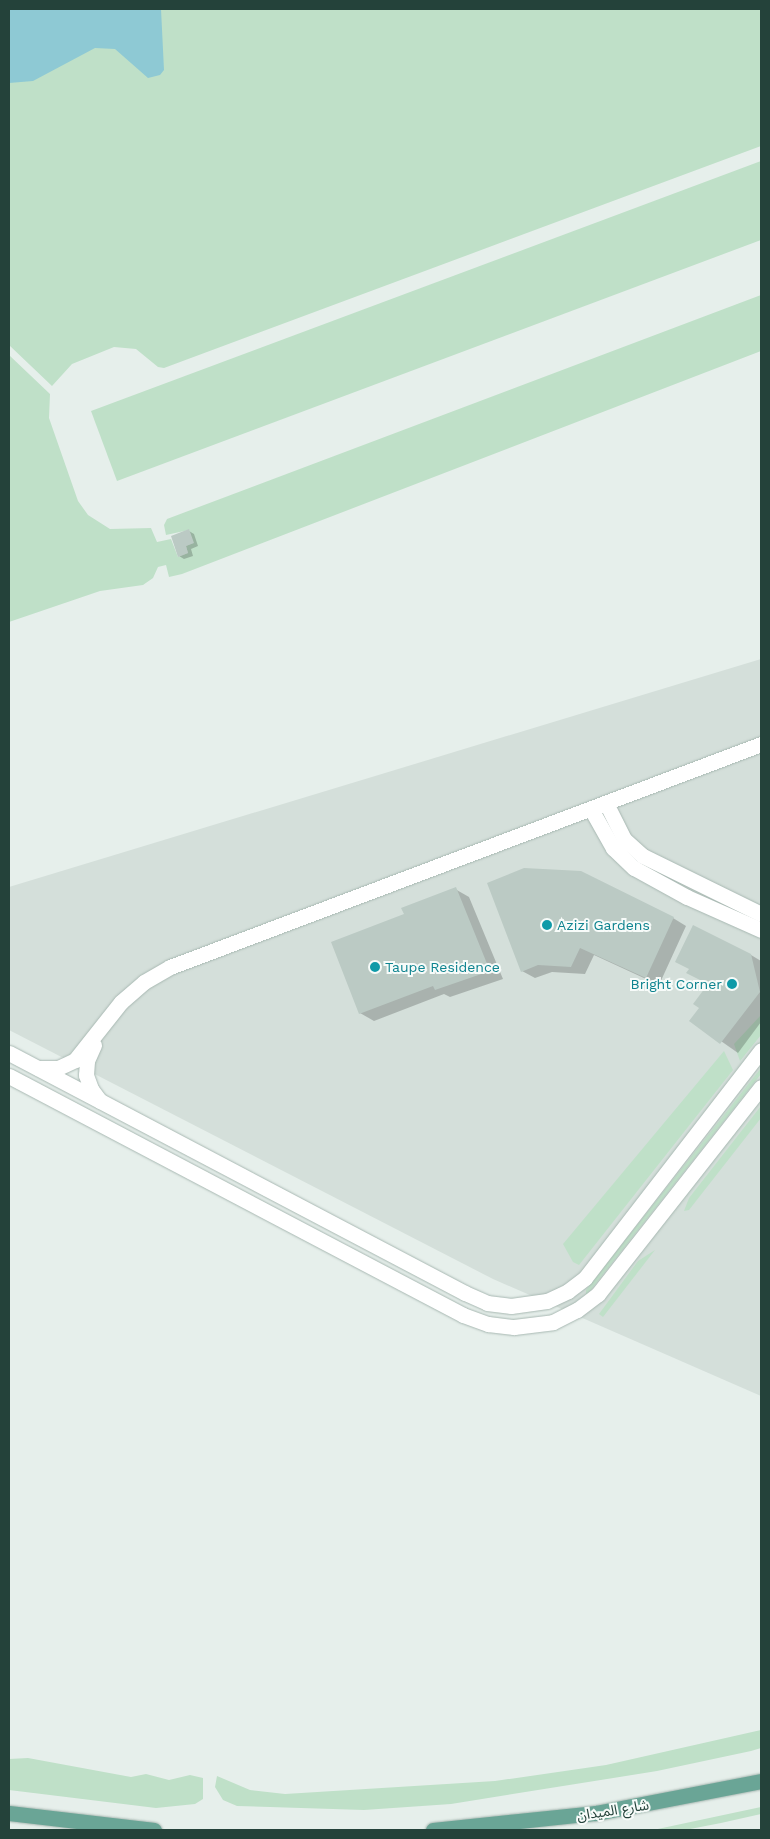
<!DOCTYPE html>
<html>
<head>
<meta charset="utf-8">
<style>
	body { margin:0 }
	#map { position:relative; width:770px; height:1839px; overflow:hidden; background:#e6efeb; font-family:"Work Sans","Noto Sans Arabic",sans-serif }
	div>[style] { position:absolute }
	.built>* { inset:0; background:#d4dfda }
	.green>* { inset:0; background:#bfe0c8 }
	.water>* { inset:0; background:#8ec9d4 }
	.shadow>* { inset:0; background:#0003 }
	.building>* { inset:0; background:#bbcac4 }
	.roads { filter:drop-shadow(0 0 1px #a8b8b2) drop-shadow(0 0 1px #a8b8b2) }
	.minor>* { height:15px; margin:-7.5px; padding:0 7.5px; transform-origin:7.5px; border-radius:7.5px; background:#fff }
	.tertiary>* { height:15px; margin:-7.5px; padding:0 7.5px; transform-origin:7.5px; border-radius:7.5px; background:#fff }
	.primary>* { height:15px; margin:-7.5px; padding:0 7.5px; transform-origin:7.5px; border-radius:7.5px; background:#6aa596 }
	.dots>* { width:14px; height:14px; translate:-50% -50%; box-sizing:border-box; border:2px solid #f7fbf9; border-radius:50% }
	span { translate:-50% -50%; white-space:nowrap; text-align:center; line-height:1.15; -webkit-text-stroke:4px #f7fbf9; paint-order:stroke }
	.culture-label { font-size:14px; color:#0d838f }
	.left { translate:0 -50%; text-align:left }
	.right { translate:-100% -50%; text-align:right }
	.street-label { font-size:14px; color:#24423a }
	.frame { position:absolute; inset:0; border:10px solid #24423a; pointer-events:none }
</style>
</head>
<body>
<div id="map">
	<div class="built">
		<i style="clip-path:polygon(761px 659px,761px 1396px,493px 1279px,9px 1030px,9px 887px)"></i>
	</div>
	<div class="green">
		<i style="clip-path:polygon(9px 9px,761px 9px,761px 146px,164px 368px,158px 367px,136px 349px,114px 347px,72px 364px,52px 386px,9px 345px)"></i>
		<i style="clip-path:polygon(761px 161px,761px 240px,117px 481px,91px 411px)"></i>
		<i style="clip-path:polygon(761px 295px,761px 351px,182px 574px,169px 577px,166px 565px,158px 567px,153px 578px,143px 585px,100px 591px,9px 622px,9px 355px,50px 394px,49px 418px,78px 501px,88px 515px,110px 529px,151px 528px,157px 542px,171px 539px,178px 557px,188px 553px,186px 546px,193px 543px,189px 530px,166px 535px,164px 525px,167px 519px)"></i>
		<i style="clip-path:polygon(761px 1015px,761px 1035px,740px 1061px,734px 1044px)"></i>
		<i style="clip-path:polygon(724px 1051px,733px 1070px,579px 1265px,573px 1262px,563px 1244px)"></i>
		<i style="clip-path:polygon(761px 1068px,761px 1074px,586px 1296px,586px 1290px)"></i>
		<i style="clip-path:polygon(761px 1106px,761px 1118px,689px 1210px,684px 1211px,689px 1198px)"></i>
		<i style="clip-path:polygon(655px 1250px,603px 1317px,599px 1314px,638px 1261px)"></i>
		<i style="clip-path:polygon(761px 1730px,761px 1748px,751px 1751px,657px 1771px,451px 1804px,364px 1810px,237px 1806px,223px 1800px,215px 1787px,217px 1776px,250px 1790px,285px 1794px,495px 1781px,606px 1765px)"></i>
		<i style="clip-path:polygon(28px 1758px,131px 1777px,146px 1774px,169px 1780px,190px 1775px,203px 1778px,203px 1799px,195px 1804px,156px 1808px,9px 1790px,9px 1759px)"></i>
		<i style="clip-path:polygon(761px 1807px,761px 1814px,721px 1823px,685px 1830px,653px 1830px)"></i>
	</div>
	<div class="water">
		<i style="clip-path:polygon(9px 9px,161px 9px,164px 70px,160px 75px,148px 78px,115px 49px,95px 48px,33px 81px,9px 83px)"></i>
	</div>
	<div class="shadow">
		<i style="clip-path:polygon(189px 531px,194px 534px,198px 546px,191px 549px,193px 556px,184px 559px,179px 556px)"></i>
		<i style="clip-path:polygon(489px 883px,673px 918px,686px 926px,659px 985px,594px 955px,585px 974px,552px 972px,535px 978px,522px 971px)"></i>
		<i style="clip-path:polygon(455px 889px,469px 897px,503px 979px,450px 997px,444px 994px,374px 1021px,360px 1013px,405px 915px)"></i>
		<i style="clip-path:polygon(751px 955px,761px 961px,761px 1022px,738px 1053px,691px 1020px)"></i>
	</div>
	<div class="building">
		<i style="clip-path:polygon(189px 529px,194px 543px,186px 546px,188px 553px,178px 557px,171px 536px)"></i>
		<i style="clip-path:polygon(524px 868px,581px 871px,674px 917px,646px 978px,580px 948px,571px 967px,538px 965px,521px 972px,487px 883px)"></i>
		<i style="clip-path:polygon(456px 887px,490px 971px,435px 990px,433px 986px,359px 1014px,331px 942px,404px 914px,401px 908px)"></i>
		<i style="clip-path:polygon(693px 925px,751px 954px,760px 992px,720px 1044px,689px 1021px,699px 1008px,693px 1004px,708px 984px,686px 973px,689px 969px,675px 962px)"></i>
	</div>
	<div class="roads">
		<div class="minor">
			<i style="left:606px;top:803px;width:40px;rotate:63.4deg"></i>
			<i style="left:624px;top:839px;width:25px;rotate:42deg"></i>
			<i style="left:643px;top:856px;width:131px;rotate:26.2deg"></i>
			<i style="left:591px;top:809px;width:45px;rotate:60.6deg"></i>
			<i style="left:613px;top:848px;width:29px;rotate:44deg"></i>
			<i style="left:634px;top:868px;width:60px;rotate:28.7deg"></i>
			<i style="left:687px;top:897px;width:81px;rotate:24deg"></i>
			<i style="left:94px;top:1045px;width:17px;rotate:114deg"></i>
			<i style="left:87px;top:1061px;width:14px;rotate:94deg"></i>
			<i style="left:86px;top:1075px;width:15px;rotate:70deg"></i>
			<i style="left:91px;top:1089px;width:15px;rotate:53deg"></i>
			<i style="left:38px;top:1068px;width:20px"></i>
			<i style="left:58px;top:1068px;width:19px;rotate:-25deg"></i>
			<i style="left:75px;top:1060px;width:74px;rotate:-51.6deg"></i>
			<i style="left:121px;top:1002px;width:30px;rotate:-41deg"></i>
			<i style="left:144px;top:982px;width:30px;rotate:-30deg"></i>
			<i style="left:170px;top:967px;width:632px;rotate:-20.67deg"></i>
		</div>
		<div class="tertiary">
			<i style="left:9px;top:1053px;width:515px;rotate:27.76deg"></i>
			<i style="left:465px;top:1293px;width:24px;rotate:24deg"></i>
			<i style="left:487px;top:1303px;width:24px;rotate:7deg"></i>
			<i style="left:511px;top:1306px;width:36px;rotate:-8deg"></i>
			<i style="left:547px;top:1301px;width:23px;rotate:-25deg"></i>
			<i style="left:568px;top:1291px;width:21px;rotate:-37deg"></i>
			<i style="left:585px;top:1278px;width:288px;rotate:-52.3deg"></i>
			<i style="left:9px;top:1076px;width:513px;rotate:27.76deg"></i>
			<i style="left:463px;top:1315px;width:27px;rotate:20deg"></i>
			<i style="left:488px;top:1324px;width:26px;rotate:7deg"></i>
			<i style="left:514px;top:1327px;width:39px;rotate:-7deg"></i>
			<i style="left:553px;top:1322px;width:27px;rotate:-27deg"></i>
			<i style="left:577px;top:1310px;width:26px;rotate:-37deg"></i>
			<i style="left:598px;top:1294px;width:263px;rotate:-51.8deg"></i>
		</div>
		<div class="primary">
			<i style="left:9px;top:1813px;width:146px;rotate:6.7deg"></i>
			<i style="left:433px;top:1830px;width:164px;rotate:-6deg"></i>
			<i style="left:596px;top:1813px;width:168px;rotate:-11deg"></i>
		</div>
	</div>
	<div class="dots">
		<i style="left:547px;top:925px;background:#0f9aa8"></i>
		<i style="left:375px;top:967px;background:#0f9aa8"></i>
		<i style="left:732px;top:984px;background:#0f9aa8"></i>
	</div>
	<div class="culture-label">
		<span class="left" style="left:557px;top:925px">Azizi Gardens</span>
		<span class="left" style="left:385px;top:967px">Taupe Residence</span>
		<span class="right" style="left:722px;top:984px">Bright Corner</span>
	</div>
	<div class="street-label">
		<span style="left:613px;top:1810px;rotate:-9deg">شارع الميدان</span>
	</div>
	<div class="frame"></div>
</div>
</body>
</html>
